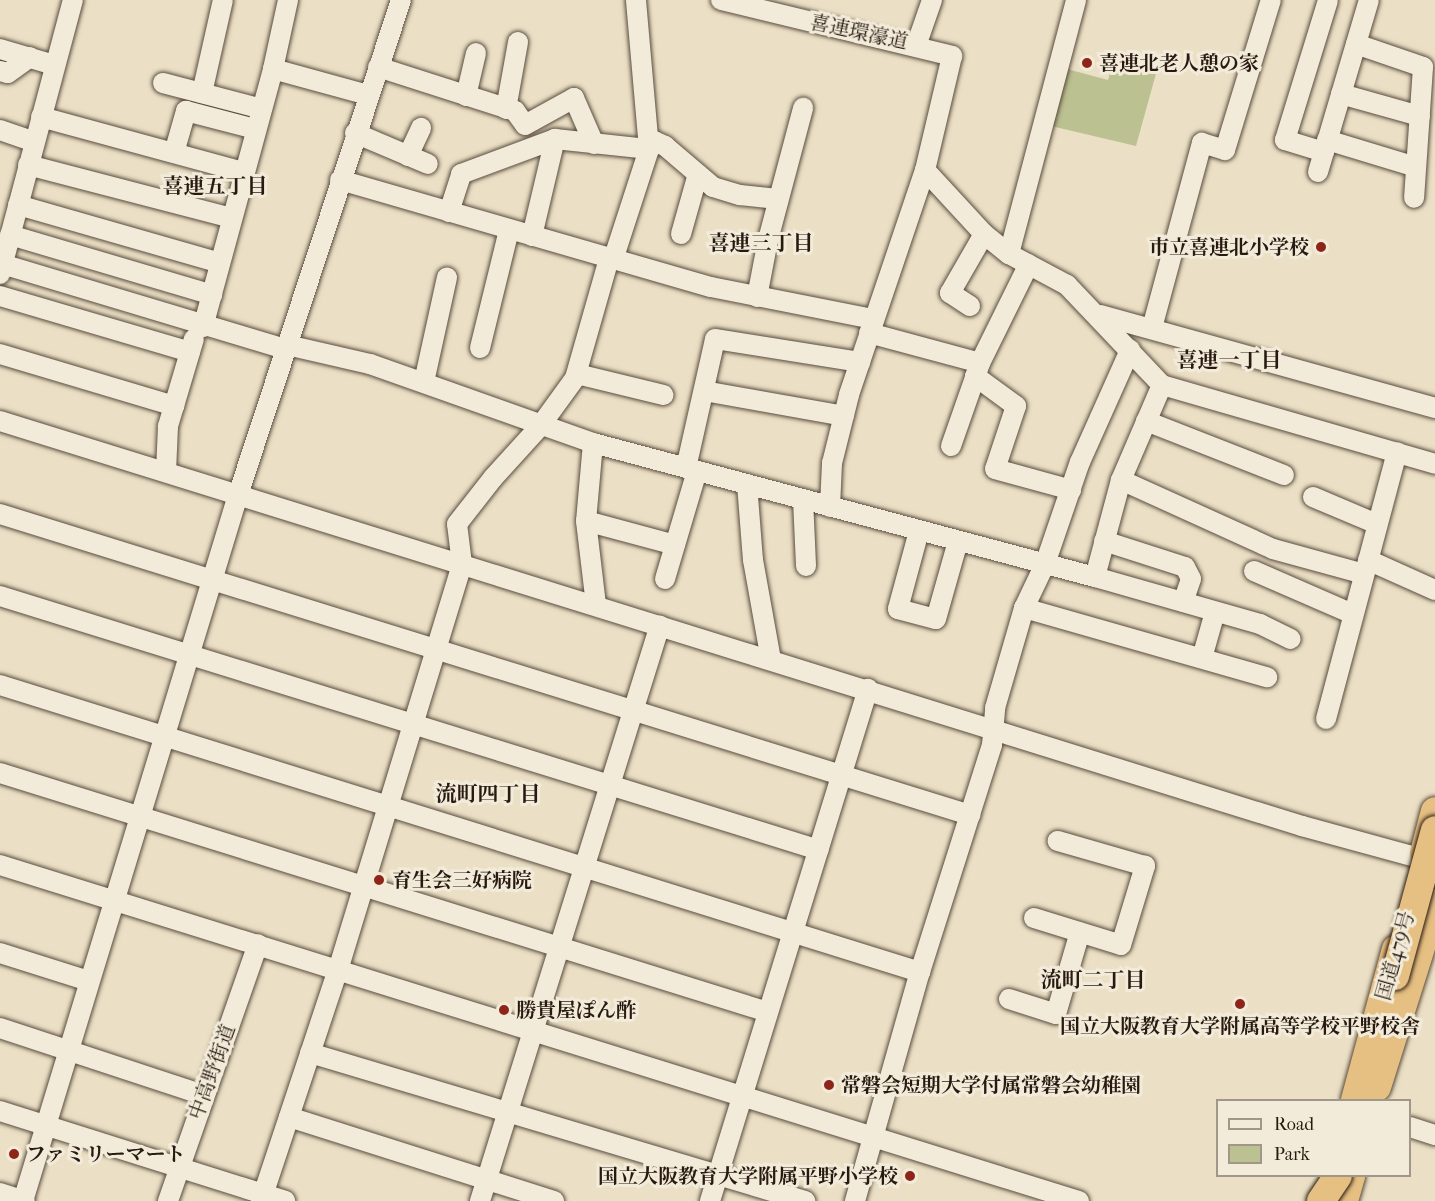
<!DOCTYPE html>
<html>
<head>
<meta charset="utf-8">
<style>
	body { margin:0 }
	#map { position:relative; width:1435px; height:1201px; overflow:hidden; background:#ebe0c5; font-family:"IM FELL French Canon","Noto Serif JP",serif }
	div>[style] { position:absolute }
	.green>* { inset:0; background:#bcc191 }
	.roads { filter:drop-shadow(0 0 2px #594b3e) drop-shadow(0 0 2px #594b3e) }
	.minor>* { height:20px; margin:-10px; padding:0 10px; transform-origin:10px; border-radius:10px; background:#f2ebd9 }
	.highway>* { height:28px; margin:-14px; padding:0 14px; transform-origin:14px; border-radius:14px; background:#e6c082 }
	.bridges { filter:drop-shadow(0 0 2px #281911) drop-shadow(0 0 2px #281911) }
	.highway-bridge>* { height:28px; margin:-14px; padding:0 14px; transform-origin:14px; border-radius:14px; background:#e6c082 }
	.dots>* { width:16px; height:16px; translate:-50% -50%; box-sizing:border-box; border:3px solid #f2ebd9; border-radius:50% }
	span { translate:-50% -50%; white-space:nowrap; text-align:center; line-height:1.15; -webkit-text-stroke:6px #f2ebd9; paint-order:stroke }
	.street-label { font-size:20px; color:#281911 }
	.poi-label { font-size:20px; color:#281911; font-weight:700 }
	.left { translate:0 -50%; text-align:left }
	.right { translate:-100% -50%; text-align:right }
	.neighbourhood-label { font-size:21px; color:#281911; font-weight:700 }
	.legend { position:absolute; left:1216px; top:1099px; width:195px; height:78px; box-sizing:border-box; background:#f2ebd9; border:2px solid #a19789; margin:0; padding:8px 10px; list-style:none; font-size:18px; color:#281911 }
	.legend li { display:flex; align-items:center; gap:12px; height:30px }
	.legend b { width:30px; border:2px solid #a19789 }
</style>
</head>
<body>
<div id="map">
	<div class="green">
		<i style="clip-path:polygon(1114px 59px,1157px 70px,1136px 146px,1051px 126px,1067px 69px,1108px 80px)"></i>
	</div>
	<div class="roads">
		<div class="minor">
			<i style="left:721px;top:0;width:238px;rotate:13.6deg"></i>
			<i style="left:952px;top:56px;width:117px;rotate:103.3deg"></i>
			<i style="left:925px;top:170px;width:237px;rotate:108.7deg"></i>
			<i style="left:849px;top:395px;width:70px;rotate:104deg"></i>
			<i style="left:832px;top:463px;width:44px;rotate:92.6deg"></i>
			<i style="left:1356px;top:44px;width:71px;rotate:18.9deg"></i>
			<i style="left:1423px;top:67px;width:131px;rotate:93.9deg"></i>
			<i style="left:916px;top:46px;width:49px;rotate:-70.8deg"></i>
			<i style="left:0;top:49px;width:56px;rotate:16.5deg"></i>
			<i style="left:378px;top:67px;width:144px;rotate:17.8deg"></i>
			<i style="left:515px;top:111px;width:17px;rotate:54deg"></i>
			<i style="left:525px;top:125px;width:56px;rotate:-28.9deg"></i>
			<i style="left:574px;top:98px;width:50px;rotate:66.5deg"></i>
			<i style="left:273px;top:69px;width:98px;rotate:15.3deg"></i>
			<i style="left:0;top:71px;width:8px;rotate:14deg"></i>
			<i style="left:8px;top:73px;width:27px;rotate:-36deg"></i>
			<i style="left:163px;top:83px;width:102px;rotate:14.7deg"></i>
			<i style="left:202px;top:93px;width:95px;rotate:-77.3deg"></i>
			<i style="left:1341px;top:94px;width:82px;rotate:15.6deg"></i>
			<i style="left:466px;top:96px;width:44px;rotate:-76.9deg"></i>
			<i style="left:506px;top:109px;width:68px;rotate:-79.8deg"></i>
			<i style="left:41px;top:117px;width:210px;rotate:15.2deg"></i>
			<i style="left:0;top:130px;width:36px;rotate:19deg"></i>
			<i style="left:355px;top:133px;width:79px;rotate:23deg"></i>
			<i style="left:650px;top:139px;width:17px;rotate:25deg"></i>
			<i style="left:665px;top:146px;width:63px;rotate:40.5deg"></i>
			<i style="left:713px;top:187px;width:28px;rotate:17deg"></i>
			<i style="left:740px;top:195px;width:38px;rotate:6deg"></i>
			<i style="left:1327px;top:140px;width:93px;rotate:16.9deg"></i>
			<i style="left:1324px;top:152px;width:41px;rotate:-162.9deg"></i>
			<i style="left:1285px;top:140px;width:146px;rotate:-72.9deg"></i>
			<i style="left:174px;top:153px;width:44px;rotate:-74.1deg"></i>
			<i style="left:186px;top:111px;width:71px;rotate:14.6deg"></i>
			<i style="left:408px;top:156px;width:31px;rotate:-65deg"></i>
			<i style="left:28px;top:165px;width:211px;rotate:14.6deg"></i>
			<i style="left:925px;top:170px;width:87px;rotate:47.3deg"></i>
			<i style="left:984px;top:234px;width:32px;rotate:39deg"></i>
			<i style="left:1009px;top:254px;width:66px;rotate:28.1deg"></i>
			<i style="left:1067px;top:285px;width:138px;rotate:46.5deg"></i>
			<i style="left:1162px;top:385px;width:284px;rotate:16.1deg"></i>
			<i style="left:1318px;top:172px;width:179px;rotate:-73.5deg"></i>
			<i style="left:340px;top:180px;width:386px;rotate:16.1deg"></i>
			<i style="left:711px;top:287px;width:165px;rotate:11.2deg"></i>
			<i style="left:18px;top:205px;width:210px;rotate:16deg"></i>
			<i style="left:449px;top:212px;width:40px;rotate:-72deg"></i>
			<i style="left:461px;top:174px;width:100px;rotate:-20.4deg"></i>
			<i style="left:555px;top:139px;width:95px;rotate:6.1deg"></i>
			<i style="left:681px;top:234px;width:62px;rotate:-74.2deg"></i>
			<i style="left:10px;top:235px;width:211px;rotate:16.5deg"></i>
			<i style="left:532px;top:236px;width:100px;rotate:-76.7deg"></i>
			<i style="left:1009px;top:254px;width:263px;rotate:-75.2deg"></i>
			<i style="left:613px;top:260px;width:117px;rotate:-72deg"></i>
			<i style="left:649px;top:149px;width:150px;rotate:-95deg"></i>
			<i style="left:2px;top:264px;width:296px;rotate:16.7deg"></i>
			<i style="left:0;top:274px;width:284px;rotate:-75.1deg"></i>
			<i style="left:0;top:296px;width:198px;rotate:16.4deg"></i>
			<i style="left:757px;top:297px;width:58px;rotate:-79.1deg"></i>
			<i style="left:768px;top:240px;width:137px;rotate:-75.1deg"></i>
			<i style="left:970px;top:306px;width:24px;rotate:-147deg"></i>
			<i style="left:950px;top:293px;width:68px;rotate:-60deg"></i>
			<i style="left:1100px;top:315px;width:348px;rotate:15.5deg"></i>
			<i style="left:203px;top:327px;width:267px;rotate:-74.8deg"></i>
			<i style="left:273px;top:69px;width:71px;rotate:-77.7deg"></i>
			<i style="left:1152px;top:328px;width:192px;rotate:-74.9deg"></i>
			<i style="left:1202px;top:143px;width:24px;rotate:17deg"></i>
			<i style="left:1225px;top:150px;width:157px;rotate:-73deg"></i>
			<i style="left:869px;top:333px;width:115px;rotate:15.1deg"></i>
			<i style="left:287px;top:345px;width:85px;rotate:12.9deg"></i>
			<i style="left:370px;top:364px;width:237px;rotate:19.5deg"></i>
			<i style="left:593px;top:443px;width:520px;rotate:14.95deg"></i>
			<i style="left:1095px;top:577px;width:172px;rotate:15.9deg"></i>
			<i style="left:1260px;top:624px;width:34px;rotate:26deg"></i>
			<i style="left:480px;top:348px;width:122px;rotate:-76.2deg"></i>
			<i style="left:0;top:354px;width:182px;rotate:16.6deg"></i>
			<i style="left:577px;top:374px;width:89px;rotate:13.7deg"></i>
			<i style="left:975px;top:376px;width:51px;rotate:36.2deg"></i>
			<i style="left:1016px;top:406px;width:66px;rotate:108.4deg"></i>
			<i style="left:995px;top:469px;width:79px;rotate:15.4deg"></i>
			<i style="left:424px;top:382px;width:107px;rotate:-77.6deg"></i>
			<i style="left:704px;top:391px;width:142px;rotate:10.1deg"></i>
			<i style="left:0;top:421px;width:1364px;rotate:17.28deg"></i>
			<i style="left:1302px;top:826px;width:137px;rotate:15.3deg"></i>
			<i style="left:1146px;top:421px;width:148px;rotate:21.4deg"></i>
			<i style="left:593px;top:443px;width:78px;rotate:95.1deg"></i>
			<i style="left:586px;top:521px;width:85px;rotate:83.2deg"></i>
			<i style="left:951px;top:446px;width:88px;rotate:-70.7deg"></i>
			<i style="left:980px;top:363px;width:110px;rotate:-63.7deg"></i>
			<i style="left:686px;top:468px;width:132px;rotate:-77.3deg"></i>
			<i style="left:715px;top:339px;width:147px;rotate:9deg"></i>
			<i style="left:166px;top:472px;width:46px;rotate:-87.5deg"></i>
			<i style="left:168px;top:426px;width:91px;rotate:-73.4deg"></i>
			<i style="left:1121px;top:480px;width:167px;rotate:24.4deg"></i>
			<i style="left:1273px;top:549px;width:94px;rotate:15.4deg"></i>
			<i style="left:747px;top:484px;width:76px;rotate:85.5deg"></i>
			<i style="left:753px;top:560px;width:102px;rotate:79.8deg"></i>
			<i style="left:1313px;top:497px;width:69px;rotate:22.9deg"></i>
			<i style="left:803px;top:499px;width:67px;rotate:87.4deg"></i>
			<i style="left:0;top:514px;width:1016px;rotate:17.24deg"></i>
			<i style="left:586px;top:521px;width:92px;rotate:15.1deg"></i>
			<i style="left:919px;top:531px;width:81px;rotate:105.1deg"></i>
			<i style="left:898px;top:609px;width:39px;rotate:15deg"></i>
			<i style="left:936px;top:619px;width:81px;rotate:-74.2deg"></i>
			<i style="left:1104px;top:541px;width:85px;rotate:17.8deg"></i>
			<i style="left:1185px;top:567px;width:13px;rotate:63deg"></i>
			<i style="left:1191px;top:579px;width:24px;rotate:109deg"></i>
			<i style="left:1368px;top:560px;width:73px;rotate:24.1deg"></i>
			<i style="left:1254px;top:571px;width:108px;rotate:23.5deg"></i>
			<i style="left:1095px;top:577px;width:100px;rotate:-75deg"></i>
			<i style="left:1121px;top:480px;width:103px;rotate:-66.7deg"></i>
			<i style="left:665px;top:579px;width:113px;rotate:-73.5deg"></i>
			<i style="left:0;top:596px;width:857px;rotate:17.23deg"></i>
			<i style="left:1024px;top:608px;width:253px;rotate:15.9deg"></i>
			<i style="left:1202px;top:658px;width:48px;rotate:-74.2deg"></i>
			<i style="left:0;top:685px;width:964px;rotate:17.33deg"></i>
			<i style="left:1326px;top:719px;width:276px;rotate:-75.1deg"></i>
			<i style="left:0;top:773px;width:804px;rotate:17.29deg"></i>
			<i style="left:0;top:865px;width:1130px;rotate:17.3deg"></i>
			<i style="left:1034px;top:918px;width:91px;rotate:17.2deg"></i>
			<i style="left:1121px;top:945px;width:83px;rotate:-73.1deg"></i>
			<i style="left:1145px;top:866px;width:91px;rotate:-164deg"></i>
			<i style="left:0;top:953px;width:93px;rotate:17.5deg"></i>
			<i style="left:1009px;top:999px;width:49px;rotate:17.7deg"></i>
			<i style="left:1056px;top:1014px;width:85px;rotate:-73.7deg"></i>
			<i style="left:0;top:1028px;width:215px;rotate:18.2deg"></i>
			<i style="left:310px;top:1053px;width:517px;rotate:16.65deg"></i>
			<i style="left:0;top:1111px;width:299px;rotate:17.5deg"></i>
			<i style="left:289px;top:1117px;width:278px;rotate:17.6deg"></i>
			<i style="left:1410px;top:1127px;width:26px;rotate:18deg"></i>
			<i style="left:0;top:1193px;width:26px;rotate:18deg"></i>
			<i style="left:23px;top:1201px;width:738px;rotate:-73.06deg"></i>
			<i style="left:238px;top:495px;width:521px;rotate:-71.77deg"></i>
			<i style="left:168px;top:1201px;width:272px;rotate:-70.7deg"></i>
			<i style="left:261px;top:1201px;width:243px;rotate:-71.6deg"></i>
			<i style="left:338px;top:970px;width:425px;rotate:-73deg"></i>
			<i style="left:462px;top:564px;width:40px;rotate:-97.1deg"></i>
			<i style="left:457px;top:524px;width:58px;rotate:-52deg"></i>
			<i style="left:493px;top:478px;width:72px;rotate:-47.8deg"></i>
			<i style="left:541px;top:425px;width:58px;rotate:-54.1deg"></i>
			<i style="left:575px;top:378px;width:124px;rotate:-74.1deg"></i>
			<i style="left:480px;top:1201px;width:603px;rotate:-72.65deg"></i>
			<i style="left:710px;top:1201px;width:536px;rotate:-72.85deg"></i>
			<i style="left:855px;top:1201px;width:238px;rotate:-74.2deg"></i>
			<i style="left:920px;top:972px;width:238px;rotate:-72.4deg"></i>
			<i style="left:992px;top:745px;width:37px;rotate:-85deg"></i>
			<i style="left:995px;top:708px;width:104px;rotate:-73.8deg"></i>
			<i style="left:1024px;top:608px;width:49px;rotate:-64.5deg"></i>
			<i style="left:1045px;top:564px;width:108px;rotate:-71.1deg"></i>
			<i style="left:1080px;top:462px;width:123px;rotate:-65.9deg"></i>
		</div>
		<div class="highway">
			<i style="left:1424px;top:853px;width:43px;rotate:-75.3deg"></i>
			<i style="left:1377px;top:1087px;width:193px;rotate:-72.5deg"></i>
			<i style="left:1355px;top:1100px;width:156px;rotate:-74.8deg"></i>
			<i style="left:1344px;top:1201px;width:26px;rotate:-74deg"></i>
		</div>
	</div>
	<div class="bridges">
		<div class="highway-bridge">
			<i style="left:1395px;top:976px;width:151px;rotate:-74.7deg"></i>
			<i style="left:1321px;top:1201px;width:30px;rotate:-56deg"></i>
		</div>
	</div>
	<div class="dots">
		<i style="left:1087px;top:63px;background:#8f2418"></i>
		<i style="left:1321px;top:247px;background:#8f2418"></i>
		<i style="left:379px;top:880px;background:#8f2418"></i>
		<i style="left:1240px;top:1004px;background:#8f2418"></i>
		<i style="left:504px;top:1010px;background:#8f2418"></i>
		<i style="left:829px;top:1085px;background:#8f2418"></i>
		<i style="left:14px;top:1154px;background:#8f2418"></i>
		<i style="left:910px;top:1176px;background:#8f2418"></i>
	</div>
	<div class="street-label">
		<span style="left:859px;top:32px;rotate:12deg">喜連環濠道</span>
		<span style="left:1395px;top:956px;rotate:-74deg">国道479号</span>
		<span style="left:212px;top:1072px;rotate:-70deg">中高野街道</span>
	</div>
	<div class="poi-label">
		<span class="left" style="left:1099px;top:63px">喜連北老人憩の家</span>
		<span class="right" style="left:1309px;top:247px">市立喜連北小学校</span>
		<span class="left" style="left:392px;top:880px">育生会三好病院</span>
		<span class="left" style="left:516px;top:1010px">勝貴屋ぽん酢</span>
		<span style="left:1240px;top:1026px">国立大阪教育大学附属高等学校平野校舎</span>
		<span class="left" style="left:841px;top:1085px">常磐会短期大学付属常磐会幼稚園</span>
		<span class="left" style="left:26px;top:1154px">ファミリーマート</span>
		<span class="right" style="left:898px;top:1176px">国立大阪教育大学附属平野小学校</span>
	</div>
	<div class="neighbourhood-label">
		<span style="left:215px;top:186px">喜連五丁目</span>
		<span style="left:761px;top:243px">喜連三丁目</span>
		<span style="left:1229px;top:360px">喜連一丁目</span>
		<span style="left:488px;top:794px">流町四丁目</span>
		<span style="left:1093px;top:980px">流町二丁目</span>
	</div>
	<ul class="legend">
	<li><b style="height:8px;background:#f2ebd9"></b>Road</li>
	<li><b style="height:16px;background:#bcc191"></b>Park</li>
	</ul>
</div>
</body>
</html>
